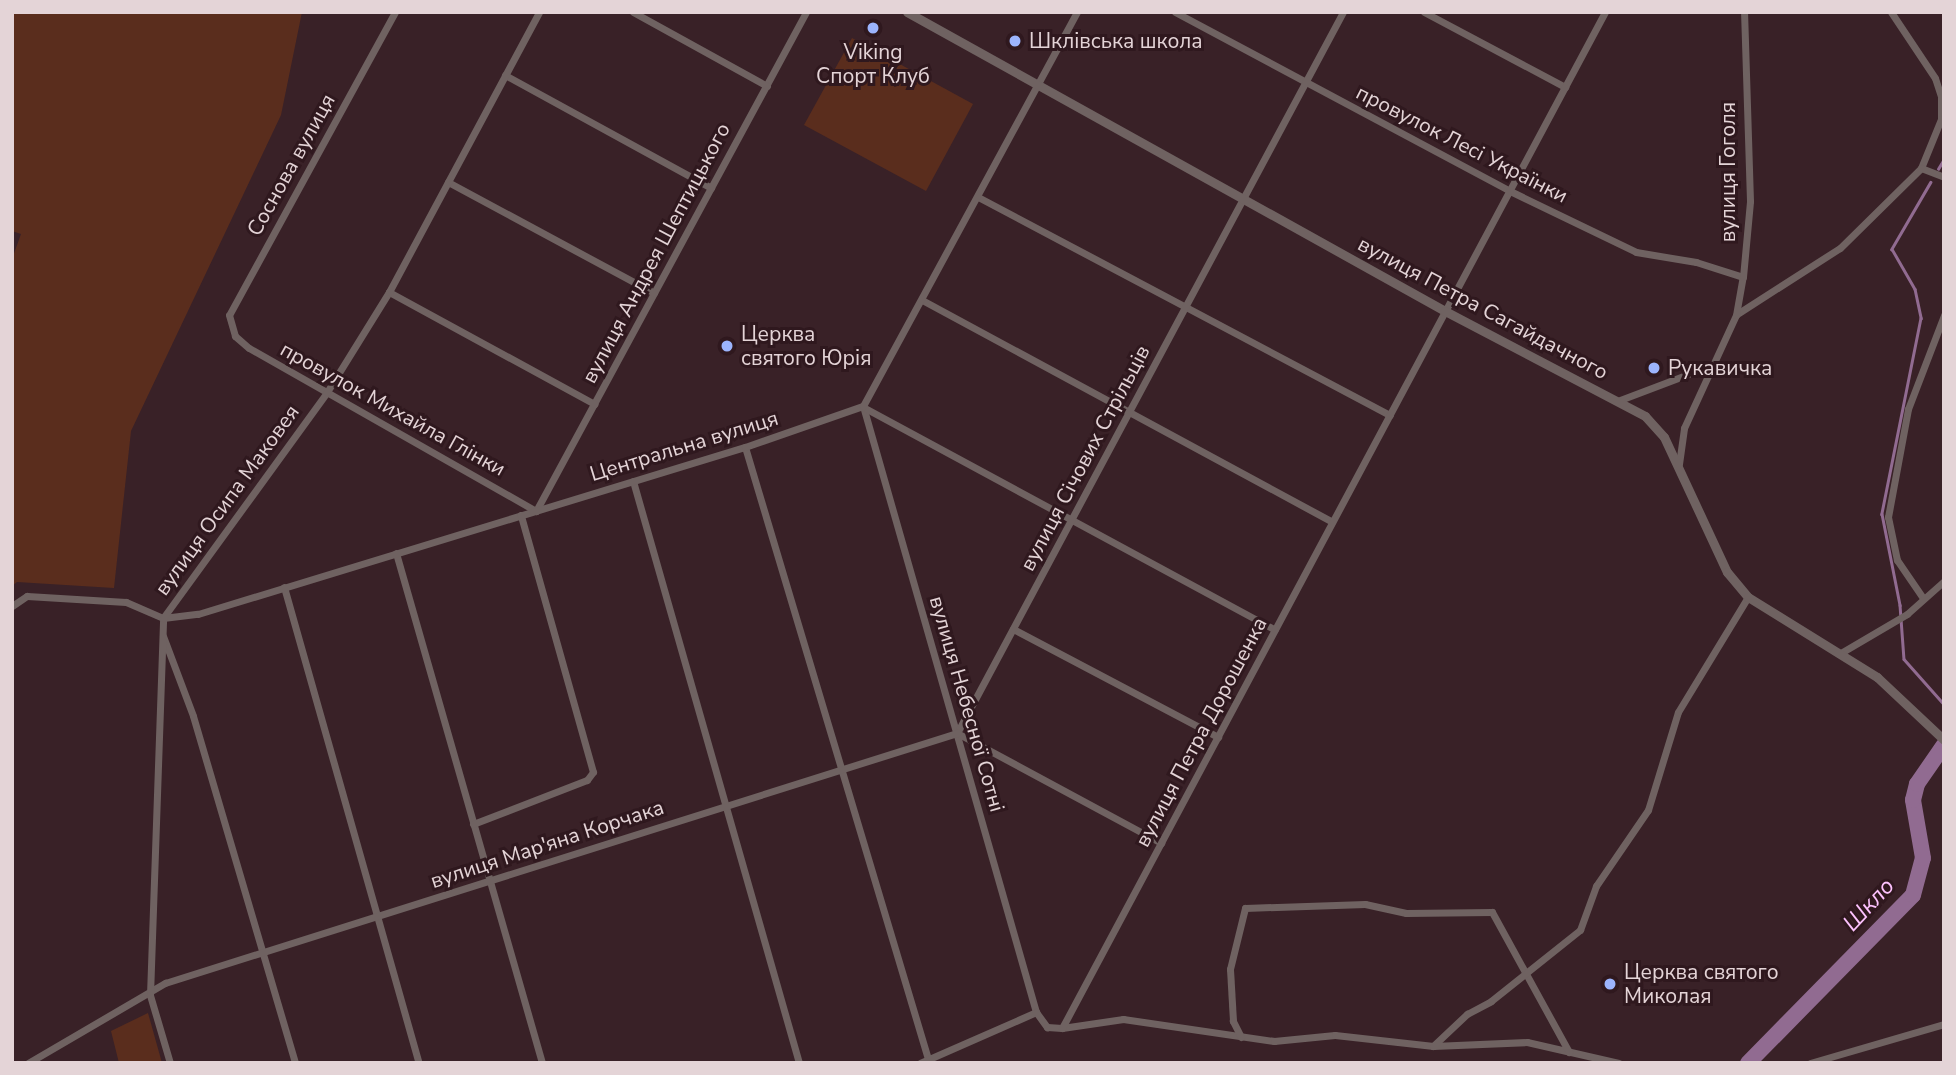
<!DOCTYPE html>
<html>
<head>
<meta charset="utf-8">
<style>
	body { margin:0 }
	#map { position:relative; width:1956px; height:1075px; overflow:hidden; background:#392127; font-family:"Nunito Sans",sans-serif }
	div>[style] { position:absolute }
	.green>* { inset:0; background:#5a2d1d }
	.stream>* { height:2.5px; margin:-1.25px; padding:0 1.25px; transform-origin:1.25px; border-radius:1.25px; background:#916b91 }
	.river>* { height:16px; margin:-8px; padding:0 8px; transform-origin:8px; border-radius:8px; background:#916b91 }
	.minor>* { height:7px; margin:-3.5px; padding:0 3.5px; transform-origin:3.5px; border-radius:3.5px; background:#6f6261 }
	.tertiary>* { height:9px; margin:-4.5px; padding:0 4.5px; transform-origin:4.5px; border-radius:4.5px; background:#6f6261 }
	.dots>* { width:19px; height:19px; translate:-50% -50%; box-sizing:border-box; border:4px solid #2f181e; border-radius:50% }
	span { translate:-50% -50%; white-space:nowrap; text-align:center; line-height:1.15; -webkit-text-stroke:6px #2f181e; paint-order:stroke }
	.poi-label { font-size:21px; color:#e4d4d7 }
	.left { translate:0 -50%; text-align:left }
	.street-label { font-size:21px; color:#e4d4d7 }
	.water-label { font-size:23px; color:#fdc2fe; font-style:italic }
	.frame { position:absolute; inset:0; border:14px solid #e4d4d7; pointer-events:none }
</style>
</head>
<body>
<div id="map">
	<div class="green">
		<i style="clip-path:polygon(12px 12px,302px 12px,281px 115px,131px 431px,114px 588px,17px 582px,12px 586px,12px 259px,21px 234px,12px 231px)"></i>
		<i style="clip-path:polygon(852px 38px,973px 104px,926px 191px,804px 125px)"></i>
		<i style="clip-path:polygon(148px 1013px,162px 1063px,119px 1063px,111px 1031px)"></i>
	</div>
	<div class="stream">
		<i style="left:1938px;top:169px;width:12px;rotate:-59deg"></i>
		<i style="left:1931px;top:182px;width:78px;rotate:120.2deg"></i>
		<i style="left:1892px;top:249px;width:46px;rotate:60.1deg"></i>
		<i style="left:1915px;top:289px;width:30px;rotate:78deg"></i>
		<i style="left:1921px;top:318px;width:200px;rotate:101.3deg"></i>
		<i style="left:1882px;top:514px;width:93px;rotate:78.8deg"></i>
		<i style="left:1900px;top:605px;width:54px;rotate:85.8deg"></i>
		<i style="left:1904px;top:659px;width:60px;rotate:48.4deg"></i>
	</div>
	<div class="river">
		<i style="left:1748px;top:1063px;width:235px;rotate:-45.5deg"></i>
		<i style="left:1913px;top:895px;width:38px;rotate:-75deg"></i>
		<i style="left:1923px;top:858px;width:59px;rotate:-99.8deg"></i>
		<i style="left:1913px;top:800px;width:16px;rotate:-76deg"></i>
		<i style="left:1917px;top:784px;width:47px;rotate:-55.3deg"></i>
	</div>
	<div class="minor">
		<i style="left:395px;top:12px;width:345px;rotate:118.7deg"></i>
		<i style="left:229px;top:315px;width:22px;rotate:74deg"></i>
		<i style="left:235px;top:336px;width:18px;rotate:41deg"></i>
		<i style="left:249px;top:348px;width:330px;rotate:29.6deg"></i>
		<i style="left:536px;top:511px;width:567px;rotate:-61.58deg"></i>
		<i style="left:633px;top:12px;width:153px;rotate:28.9deg"></i>
		<i style="left:1175px;top:12px;width:380px;rotate:28.1deg"></i>
		<i style="left:1510px;top:191px;width:140px;rotate:25.8deg"></i>
		<i style="left:1636px;top:252px;width:61px;rotate:9.5deg"></i>
		<i style="left:1696px;top:262px;width:49px;rotate:17.7deg"></i>
		<i style="left:1424px;top:12px;width:160px;rotate:28deg"></i>
		<i style="left:1891px;top:12px;width:79px;rotate:56.3deg"></i>
		<i style="left:1935px;top:78px;width:20px;rotate:72deg"></i>
		<i style="left:1941px;top:97px;width:22px;rotate:90deg"></i>
		<i style="left:1941px;top:119px;width:53px;rotate:112.2deg"></i>
		<i style="left:505px;top:75px;width:235px;rotate:28.7deg"></i>
		<i style="left:448px;top:182px;width:234px;rotate:28.3deg"></i>
		<i style="left:978px;top:197px;width:466px;rotate:27.9deg"></i>
		<i style="left:389px;top:292px;width:234px;rotate:28.6deg"></i>
		<i style="left:922px;top:300px;width:466px;rotate:28.4deg"></i>
		<i style="left:1737px;top:314px;width:122px;rotate:-32.7deg"></i>
		<i style="left:1840px;top:248px;width:114px;rotate:-44.6deg"></i>
		<i style="left:1921px;top:168px;width:25px;rotate:21deg"></i>
		<i style="left:1620px;top:400px;width:96px;rotate:-20.7deg"></i>
		<i style="left:863px;top:406px;width:630px;rotate:74.07deg"></i>
		<i style="left:863px;top:407px;width:468px;rotate:28.4deg"></i>
		<i style="left:745px;top:447px;width:639px;rotate:73.35deg"></i>
		<i style="left:1679px;top:464px;width:36px;rotate:-82deg"></i>
		<i style="left:1684px;top:428px;width:124px;rotate:-65.3deg"></i>
		<i style="left:1736px;top:315px;width:39px;rotate:-80deg"></i>
		<i style="left:1743px;top:277px;width:76px;rotate:-84.7deg"></i>
		<i style="left:1750px;top:201px;width:189px;rotate:-91.8deg"></i>
		<i style="left:633px;top:481px;width:605px;rotate:74.08deg"></i>
		<i style="left:396px;top:553px;width:530px;rotate:74.02deg"></i>
		<i style="left:284px;top:587px;width:495px;rotate:74.2deg"></i>
		<i style="left:1923px;top:598px;width:46px;rotate:-124.4deg"></i>
		<i style="left:1897px;top:560px;width:44px;rotate:-101.8deg"></i>
		<i style="left:1888px;top:517px;width:110px;rotate:-79.5deg"></i>
		<i style="left:1908px;top:409px;width:101px;rotate:-69deg"></i>
		<i style="left:12px;top:606px;width:18px;rotate:-34deg"></i>
		<i style="left:27px;top:596px;width:99px;rotate:3.5deg"></i>
		<i style="left:126px;top:602px;width:40px;rotate:23.4deg"></i>
		<i style="left:163px;top:618px;width:35px;rotate:-7deg"></i>
		<i style="left:198px;top:614px;width:572px;rotate:-16.98deg"></i>
		<i style="left:745px;top:447px;width:125px;rotate:-19.2deg"></i>
		<i style="left:863px;top:406px;width:448px;rotate:-61.5deg"></i>
		<i style="left:1013px;top:629px;width:232px;rotate:27.8deg"></i>
		<i style="left:163px;top:636px;width:85px;rotate:69.4deg"></i>
		<i style="left:193px;top:716px;width:362px;rotate:73.6deg"></i>
		<i style="left:1839px;top:654px;width:79px;rotate:-30.5deg"></i>
		<i style="left:1907px;top:614px;width:50px;rotate:-41.7deg"></i>
		<i style="left:957px;top:733px;width:818px;rotate:-61.84deg"></i>
		<i style="left:957px;top:733px;width:232px;rotate:28.3deg"></i>
		<i style="left:473px;top:824px;width:122px;rotate:-21.1deg"></i>
		<i style="left:587px;top:780px;width:10px;rotate:-53deg"></i>
		<i style="left:593px;top:772px;width:267px;rotate:-105.7deg"></i>
		<i style="left:1062px;top:1028px;width:62px;rotate:-8.4deg"></i>
		<i style="left:1123px;top:1019px;width:153px;rotate:8.3deg"></i>
		<i style="left:1274px;top:1041px;width:61px;rotate:-5.6deg"></i>
		<i style="left:1335px;top:1035px;width:99px;rotate:6.4deg"></i>
		<i style="left:1433px;top:1046px;width:94px;rotate:-2.4deg"></i>
		<i style="left:1527px;top:1042px;width:94px;rotate:12.9deg"></i>
		<i style="left:1241px;top:1037px;width:18px;rotate:-117deg"></i>
		<i style="left:1233px;top:1021px;width:52px;rotate:-93.3deg"></i>
		<i style="left:1230px;top:969px;width:63px;rotate:-76.2deg"></i>
		<i style="left:1245px;top:908px;width:120px;rotate:-1.9deg"></i>
		<i style="left:1365px;top:904px;width:42px;rotate:12.4deg"></i>
		<i style="left:1406px;top:913px;width:86px;rotate:-0.7deg"></i>
		<i style="left:1492px;top:912px;width:160px;rotate:61.2deg"></i>
		<i style="left:1433px;top:1046px;width:47px;rotate:-43.3deg"></i>
		<i style="left:1467px;top:1014px;width:27px;rotate:-28deg"></i>
		<i style="left:1491px;top:1001px;width:114px;rotate:-38.6deg"></i>
		<i style="left:1580px;top:930px;width:47px;rotate:-70deg"></i>
		<i style="left:1596px;top:886px;width:92px;rotate:-55.6deg"></i>
		<i style="left:1648px;top:810px;width:102px;rotate:-73deg"></i>
		<i style="left:1678px;top:712px;width:135px;rotate:-58.7deg"></i>
		<i style="left:28px;top:1063px;width:159px;rotate:-30.3deg"></i>
		<i style="left:165px;top:983px;width:831px;rotate:-17.52deg"></i>
		<i style="left:170px;top:1063px;width:71px;rotate:-106.4deg"></i>
		<i style="left:150px;top:995px;width:377px;rotate:-88deg"></i>
		<i style="left:163px;top:618px;width:279px;rotate:-54deg"></i>
		<i style="left:327px;top:392px;width:118px;rotate:-58.2deg"></i>
		<i style="left:389px;top:292px;width:318px;rotate:-61.8deg"></i>
		<i style="left:920px;top:1063px;width:127px;rotate:-23.7deg"></i>
		<i style="left:1036px;top:1012px;width:19px;rotate:54deg"></i>
		<i style="left:1047px;top:1027px;width:15px;rotate:4deg"></i>
		<i style="left:1062px;top:1028px;width:1152px;rotate:-61.88deg"></i>
		<i style="left:1810px;top:1063px;width:140px;rotate:-16.2deg"></i>
	</div>
	<div class="tertiary">
		<i style="left:907px;top:12px;width:616px;rotate:29.06deg"></i>
		<i style="left:1445px;top:311px;width:226px;rotate:27.7deg"></i>
		<i style="left:1645px;top:416px;width:28px;rotate:48deg"></i>
		<i style="left:1664px;top:437px;width:149px;rotate:65deg"></i>
		<i style="left:1727px;top:572px;width:33px;rotate:50deg"></i>
		<i style="left:1748px;top:597px;width:152px;rotate:31.8deg"></i>
		<i style="left:1877px;top:677px;width:92px;rotate:43.2deg"></i>
	</div>
	<div class="dots">
		<i style="left:873px;top:28px;background:#9cb4fd"></i>
		<i style="left:1015px;top:41px;background:#9cb4fd"></i>
		<i style="left:727px;top:346px;background:#9cb4fd"></i>
		<i style="left:1654px;top:368px;background:#9cb4fd"></i>
		<i style="left:1610px;top:984px;background:#9cb4fd"></i>
	</div>
	<div class="poi-label">
		<span class="left" style="left:1029px;top:41px">Шклівська школа</span>
		<span style="left:873px;top:64px">Viking<br>Спорт Клуб</span>
		<span class="left" style="left:741px;top:346px">Церква<br>святого Юрія</span>
		<span class="left" style="left:1668px;top:368px">Рукавичка</span>
		<span class="left" style="left:1624px;top:984px">Церква святого<br>Миколая</span>
	</div>
	<div class="street-label">
		<span style="left:1462px;top:144px;rotate:27deg">провулок Лесі Українки</span>
		<span style="left:291px;top:165px;rotate:-61deg">Соснова вулиця</span>
		<span style="left:1728px;top:172px;rotate:-90deg">вулиця Гоголя</span>
		<span style="left:656px;top:253px;rotate:-62deg">вулиця Андрея Шептицького</span>
		<span style="left:1483px;top:308px;rotate:28deg">вулиця Петра Сагайдачного</span>
		<span style="left:393px;top:409px;rotate:29deg">провулок Михайла Глінки</span>
		<span style="left:684px;top:446px;rotate:-17deg">Центральна вулиця</span>
		<span style="left:1085px;top:458px;rotate:-62deg">вулиця Січових Стрільців</span>
		<span style="left:227px;top:500px;rotate:-54deg">вулиця Осипа Маковея</span>
		<span style="left:967px;top:704px;rotate:74deg">вулиця Небесної Сотні</span>
		<span style="left:1201px;top:732px;rotate:-62deg">вулиця Петра Дорошенка</span>
		<span style="left:547px;top:844px;rotate:-18deg">вулиця Мар'яна Корчака</span>
	</div>
	<div class="water-label">
		<span style="left:1869px;top:905px;rotate:-47deg">Шкло</span>
	</div>
	<div class="frame"></div>
</div>
</body>
</html>
